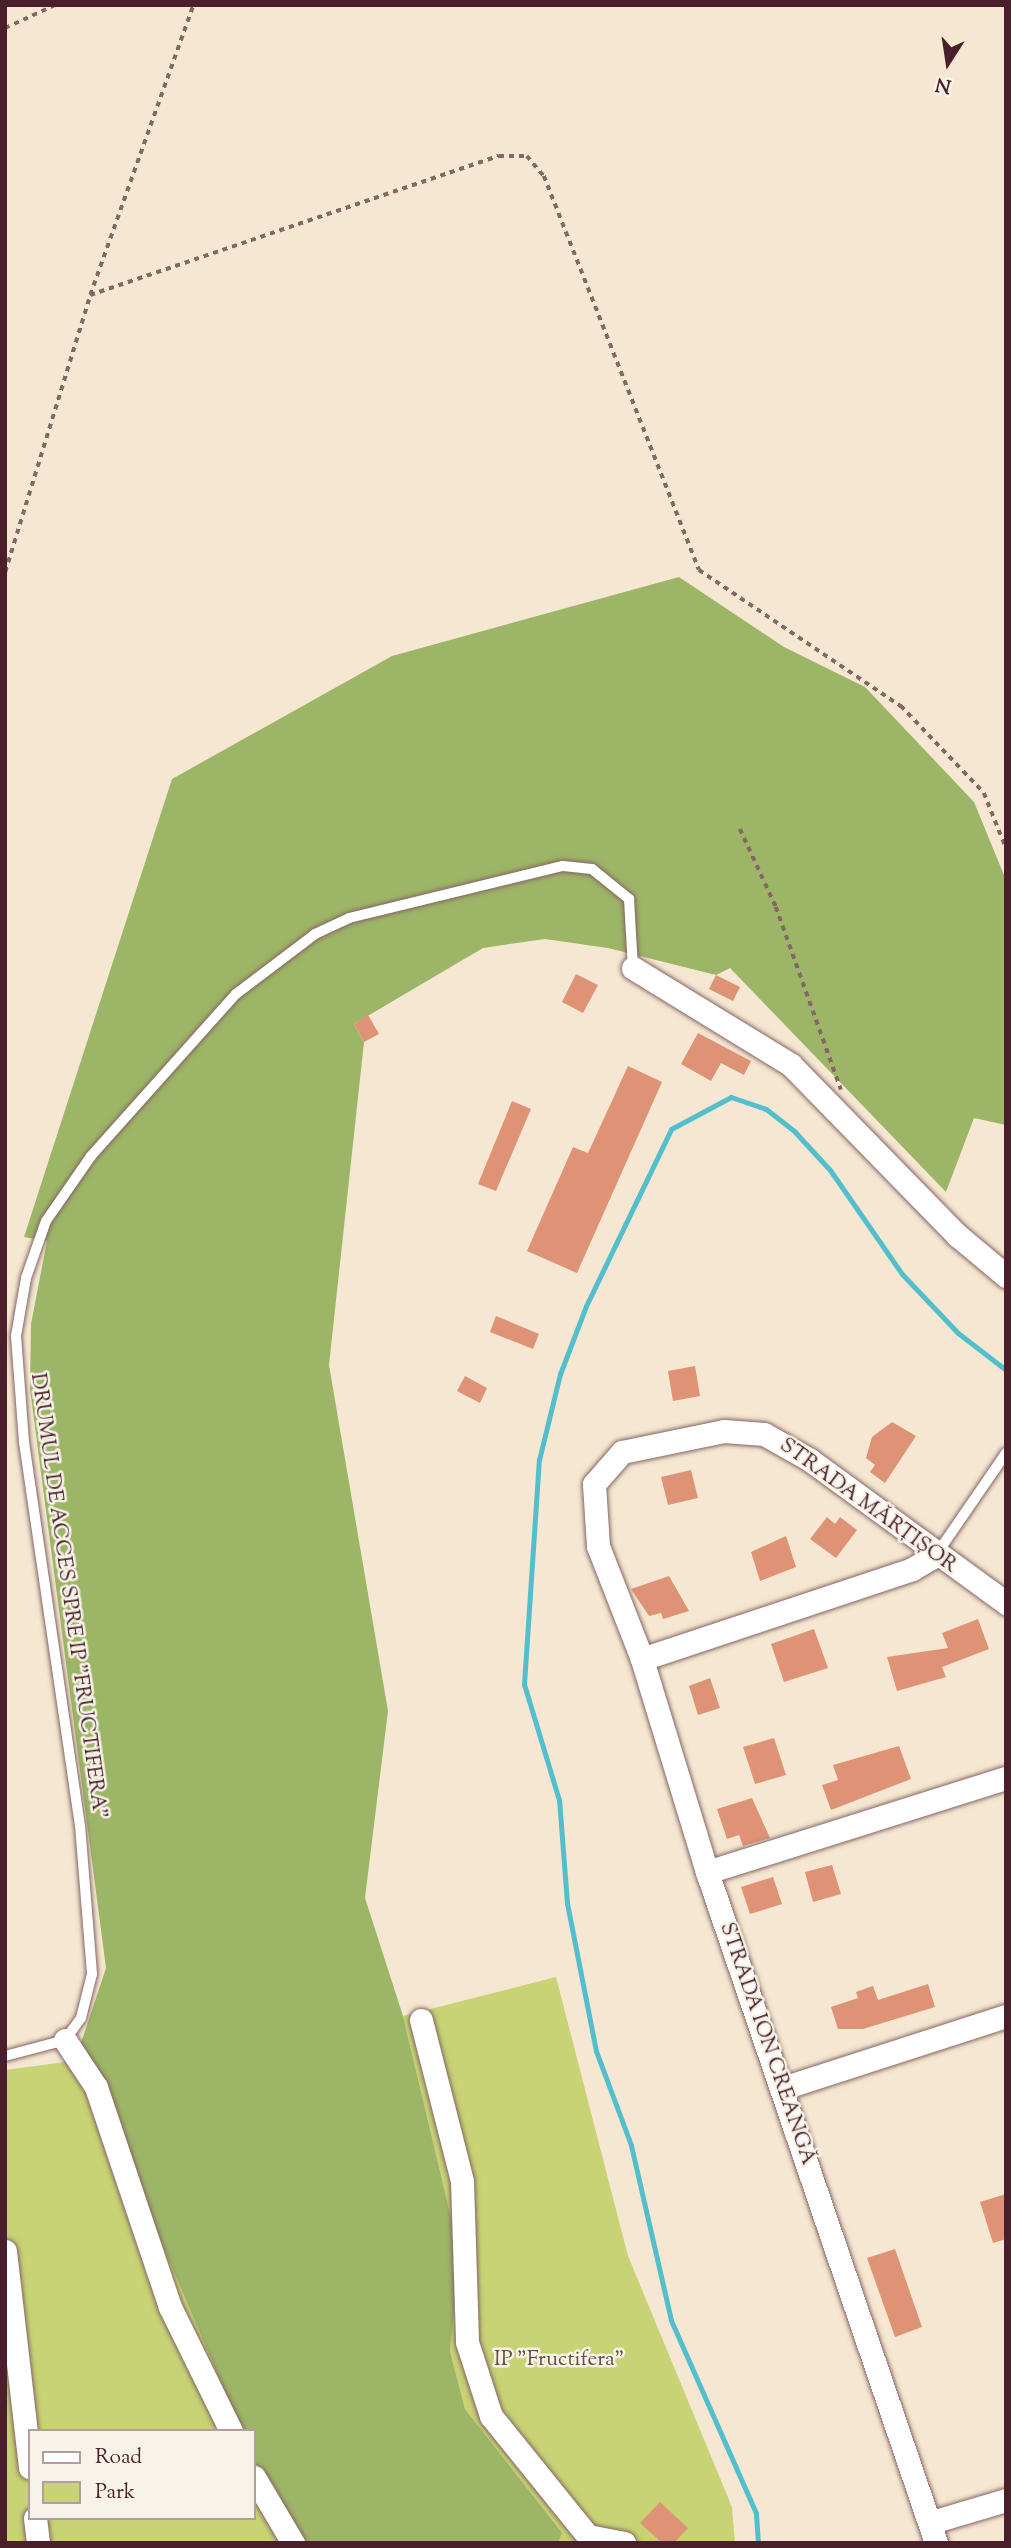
<!DOCTYPE html>
<html>
<head>
<meta charset="utf-8">
<style>
	body { margin:0 }
	#map { position:relative; width:1011px; height:2548px; overflow:hidden; background:#f5e7d1; font-family:"Sorts Mill Goudy",serif }
	div>[style] { position:absolute }
	.green>* { inset:0; background:#c7d374 }
	.forest>* { inset:0; background:#9db566 }
	.stream>* { height:5px; margin:-2.5px; padding:0 2.5px; transform-origin:2.5px; border-radius:2.5px; background:#53bfcc }
	.building>* { inset:0; background:#df9376 }
	.path>* { height:3.5px; margin-top:-1.75px; transform-origin:0; background:repeating-linear-gradient(90deg,#866565 0 5px,transparent 0 10px) }
	.roads { filter:drop-shadow(0 0 2px #866565) drop-shadow(0 0 2px #866565) }
	.service>* { height:10px; margin:-5px; padding:0 5px; transform-origin:5px; border-radius:5px; background:#fff }
	.minor>* { height:23px; margin:-11.5px; padding:0 11.5px; transform-origin:11.5px; border-radius:11.5px; background:#fff }
	span { translate:-50% -50%; white-space:nowrap; text-align:center; line-height:1.15; -webkit-text-stroke:5px #f7f3e8; paint-order:stroke }
	.street-label { font-size:21px; color:#4a1f2b }
	.park-label { font-size:21px; color:#694c3d }
	.frame { position:absolute; inset:0; border:7px solid #4a1f2b; pointer-events:none }
	.legend { position:absolute; left:28px; top:2429px; width:228px; height:91px; box-sizing:border-box; background:#f7f3e8; border:2px solid #b29e9c; margin:0; padding:9px 12px; list-style:none; font-size:21px; color:#4a1f2b }
	.legend li { display:flex; align-items:center; gap:14px; height:35px }
	.legend b { width:35px; border:2px solid #b29e9c }
	.north { position:absolute; left:913px; top:28px; width:70px; height:70px; -webkit-text-stroke:5px #f7f3e8; paint-order:stroke; rotate:192deg; font-size:19px; font-weight:700; line-height:28px; text-align:center; color:#4a1f2b }
	.north::after { content:''; display:block; margin:auto; width:24px; height:32px; background:#4a1f2b; clip-path:polygon(50% 0,100% 100%,50% 72%,0 100%) }
</style>
</head>
<body>
<div id="map">
	<div class="green">
		<i style="clip-path:polygon(556px 1977px,628px 2256px,732px 2507px,735px 2543px,558px 2543px,561px 2533px,465px 2409px,450px 2351px,460px 2255px,403px 2016px)"></i>
		<i style="clip-path:polygon(88px 2059px,242px 2431px,30px 2431px,30px 2518px,254px 2518px,254px 2459px,303px 2543px,5px 2543px,5px 2070px)"></i>
	</div>
	<div class="forest">
		<i style="clip-path:polygon(679px 577px,784px 647px,865px 687px,974px 802px,1006px 880px,1006px 1125px,974px 1118px,946px 1192px,730px 968px,716px 975px,608px 948px,545px 939px,483px 948px,354px 1024px,364px 1042px,329px 1365px,388px 1711px,365px 1898px,403px 2016px,460px 2255px,450px 2351px,465px 2409px,562px 2533px,558px 2543px,303px 2543px,256px 2465px,254px 2431px,242px 2431px,79px 2049px,106px 1968px,30px 1389px,31px 1324px,47px 1241px,24px 1237px,172px 779px,392px 656px)"></i>
	</div>
	<div class="stream">
		<i style="left:758px;top:2543px;width:30px;rotate:-94deg"></i>
		<i style="left:756px;top:2513px;width:211px;rotate:-113.8deg"></i>
		<i style="left:671px;top:2320px;width:180px;rotate:-102.9deg"></i>
		<i style="left:631px;top:2145px;width:100px;rotate:-110.4deg"></i>
		<i style="left:596px;top:2051px;width:151px;rotate:-101.1deg"></i>
		<i style="left:567px;top:1903px;width:103px;rotate:-94.4deg"></i>
		<i style="left:559px;top:1800px;width:121px;rotate:-106.8deg"></i>
		<i style="left:524px;top:1684px;width:225px;rotate:-86.2deg"></i>
		<i style="left:539px;top:1460px;width:89px;rotate:-76.3deg"></i>
		<i style="left:560px;top:1374px;width:73px;rotate:-69.1deg"></i>
		<i style="left:586px;top:1306px;width:196px;rotate:-64.3deg"></i>
		<i style="left:671px;top:1129px;width:68px;rotate:-28.1deg"></i>
		<i style="left:731px;top:1097px;width:37px;rotate:19deg"></i>
		<i style="left:766px;top:1109px;width:37px;rotate:38deg"></i>
		<i style="left:795px;top:1132px;width:52px;rotate:47.4deg"></i>
		<i style="left:830px;top:1170px;width:126px;rotate:55.3deg"></i>
		<i style="left:902px;top:1274px;width:81px;rotate:46.5deg"></i>
		<i style="left:958px;top:1333px;width:61px;rotate:37.6deg"></i>
	</div>
	<div class="building">
		<i style="clip-path:polygon(576px 974px,598px 985px,583px 1013px,562px 1002px)"></i>
		<i style="clip-path:polygon(716px 975px,740px 987px,733px 1001px,709px 989px)"></i>
		<i style="clip-path:polygon(368px 1015px,379px 1034px,364px 1042px,354px 1024px)"></i>
		<i style="clip-path:polygon(698px 1033px,751px 1061px,744px 1075px,721px 1063px,711px 1081px,681px 1064px)"></i>
		<i style="clip-path:polygon(628px 1066px,662px 1082px,577px 1273px,527px 1251px,573px 1147px,588px 1153px)"></i>
		<i style="clip-path:polygon(512px 1101px,531px 1109px,496px 1191px,478px 1184px)"></i>
		<i style="clip-path:polygon(496px 1316px,539px 1334px,533px 1349px,490px 1332px)"></i>
		<i style="clip-path:polygon(695px 1366px,700px 1396px,673px 1401px,668px 1371px)"></i>
		<i style="clip-path:polygon(465px 1376px,487px 1388px,480px 1403px,457px 1391px)"></i>
		<i style="clip-path:polygon(892px 1422px,916px 1436px,885px 1483px,870px 1472px,875px 1465px,866px 1458px,872px 1437px)"></i>
		<i style="clip-path:polygon(691px 1470px,698px 1498px,668px 1505px,661px 1477px)"></i>
		<i style="clip-path:polygon(827px 1517px,835px 1524px,840px 1517px,857px 1530px,836px 1558px,810px 1539px)"></i>
		<i style="clip-path:polygon(786px 1536px,796px 1567px,760px 1581px,751px 1552px)"></i>
		<i style="clip-path:polygon(669px 1576px,689px 1611px,663px 1619px,661px 1613px,649px 1616px,631px 1589px)"></i>
		<i style="clip-path:polygon(978px 1619px,989px 1649px,942px 1667px,946px 1677px,897px 1691px,887px 1657px,948px 1648px,942px 1633px)"></i>
		<i style="clip-path:polygon(814px 1629px,828px 1668px,784px 1682px,771px 1644px)"></i>
		<i style="clip-path:polygon(710px 1678px,720px 1708px,698px 1715px,689px 1686px)"></i>
		<i style="clip-path:polygon(774px 1738px,786px 1775px,755px 1784px,743px 1747px)"></i>
		<i style="clip-path:polygon(899px 1746px,911px 1779px,831px 1810px,822px 1785px,838px 1780px,833px 1765px)"></i>
		<i style="clip-path:polygon(752px 1798px,770px 1838px,743px 1846px,739px 1835px,727px 1839px,717px 1809px)"></i>
		<i style="clip-path:polygon(832px 1865px,841px 1894px,813px 1902px,805px 1872px)"></i>
		<i style="clip-path:polygon(773px 1877px,782px 1904px,750px 1914px,741px 1887px)"></i>
		<i style="clip-path:polygon(928px 1984px,935px 2007px,863px 2029px,838px 2029px,831px 2007px,858px 1998px,856px 1992px,873px 1986px,878px 2000px)"></i>
		<i style="clip-path:polygon(1006px 2194px,1006px 2239px,993px 2243px,980px 2202px)"></i>
		<i style="clip-path:polygon(895px 2249px,922px 2327px,895px 2337px,867px 2258px)"></i>
		<i style="clip-path:polygon(660px 2502px,688px 2528px,674px 2543px,662px 2543px,640px 2523px)"></i>
	</div>
	<div class="path">
		<i style="left:5px;top:28px;width:55px;rotate:-24.7deg"></i>
		<i style="left:90px;top:295px;width:432px;rotate:-18.8deg"></i>
		<i style="left:499px;top:156px;width:28px"></i>
		<i style="left:527px;top:156px;width:26px;rotate:50deg"></i>
		<i style="left:544px;top:176px;width:423px;rotate:68.5deg"></i>
		<i style="left:699px;top:570px;width:244px;rotate:34deg"></i>
		<i style="left:901px;top:706px;width:120px;rotate:46.3deg"></i>
		<i style="left:984px;top:793px;width:59px;rotate:68.2deg"></i>
		<i style="left:5px;top:572px;width:290px;rotate:-72.9deg"></i>
		<i style="left:90px;top:295px;width:308px;rotate:-70.4deg"></i>
		<i style="left:740px;top:829px;width:86px;rotate:65.2deg"></i>
		<i style="left:776px;top:907px;width:194px;rotate:70.4deg"></i>
	</div>
	<div class="roads">
		<div class="service">
			<i style="left:936px;top:1555px;width:124px;rotate:-55.5deg"></i>
			<i style="left:5px;top:2056px;width:62px;rotate:-14.9deg"></i>
			<i style="left:65px;top:2040px;width:27px;rotate:-54deg"></i>
			<i style="left:81px;top:2018px;width:45px;rotate:-76deg"></i>
			<i style="left:92px;top:1974px;width:148px;rotate:-94.6deg"></i>
			<i style="left:80px;top:1826px;width:388px;rotate:-98.3deg"></i>
			<i style="left:24px;top:1442px;width:106px;rotate:-94.3deg"></i>
			<i style="left:16px;top:1336px;width:59px;rotate:-80.2deg"></i>
			<i style="left:26px;top:1278px;width:60px;rotate:-70.7deg"></i>
			<i style="left:46px;top:1221px;width:79px;rotate:-55.3deg"></i>
			<i style="left:91px;top:1156px;width:217px;rotate:-48.2deg"></i>
			<i style="left:236px;top:994px;width:99px;rotate:-37.2deg"></i>
			<i style="left:315px;top:934px;width:38px;rotate:-25deg"></i>
			<i style="left:349px;top:918px;width:220px;rotate:-13.7deg"></i>
			<i style="left:563px;top:866px;width:29px;rotate:6deg"></i>
			<i style="left:592px;top:869px;width:48px;rotate:39deg"></i>
			<i style="left:629px;top:899px;width:69px;rotate:86.7deg"></i>
		</div>
		<div class="minor">
			<i style="left:633px;top:968px;width:185px;rotate:31.5deg"></i>
			<i style="left:791px;top:1065px;width:238px;rotate:45.7deg"></i>
			<i style="left:957px;top:1235px;width:64px;rotate:39.9deg"></i>
			<i style="left:642px;top:1659px;width:285px;rotate:-18.4deg"></i>
			<i style="left:912px;top:1569px;width:28px;rotate:-30deg"></i>
			<i style="left:707px;top:1872px;width:313px;rotate:-17.5deg"></i>
			<i style="left:421px;top:2020px;width:166px;rotate:75.7deg"></i>
			<i style="left:462px;top:2181px;width:161px;rotate:88.2deg"></i>
			<i style="left:467px;top:2342px;width:78px;rotate:72deg"></i>
			<i style="left:491px;top:2416px;width:154px;rotate:51.1deg"></i>
			<i style="left:588px;top:2536px;width:37px;rotate:11deg"></i>
			<i style="left:65px;top:2040px;width:56px;rotate:56.6deg"></i>
			<i style="left:96px;top:2087px;width:232px;rotate:71.4deg"></i>
			<i style="left:170px;top:2307px;width:138px;rotate:63.8deg"></i>
			<i style="left:783px;top:2088px;width:234px;rotate:-17.9deg"></i>
			<i style="left:5px;top:2251px;width:218px;rotate:83.4deg"></i>
			<i style="left:254px;top:2477px;width:77px;rotate:59.4deg"></i>
			<i style="left:35px;top:2518px;width:25px;rotate:83deg"></i>
			<i style="left:932px;top:2522px;width:77px;rotate:-16.6deg"></i>
			<i style="left:936px;top:2543px;width:709px;rotate:-108.84deg"></i>
			<i style="left:707px;top:1872px;width:223px;rotate:-107deg"></i>
			<i style="left:642px;top:1659px;width:121px;rotate:-111.3deg"></i>
			<i style="left:598px;top:1546px;width:62px;rotate:-93.7deg"></i>
			<i style="left:594px;top:1484px;width:43px;rotate:-48.8deg"></i>
			<i style="left:622px;top:1452px;width:104px;rotate:-11.6deg"></i>
			<i style="left:724px;top:1431px;width:40px;rotate:4.3deg"></i>
			<i style="left:764px;top:1434px;width:53px;rotate:29.5deg"></i>
			<i style="left:810px;top:1460px;width:243px;rotate:36.1deg"></i>
		</div>
	</div>
	<div class="street-label">
		<span style="left:868px;top:1506px;rotate:36deg">STRADA MĂRȚIȘOR</span>
		<span style="left:68px;top:1596px;rotate:82deg">DRUMUL DE ACCES SPRE IP "FRUCTIFERA"</span>
		<span style="left:767px;top:2044px;rotate:71deg">STRADA ION CREANGĂ</span>
	</div>
	<div class="park-label">
		<span style="left:559px;top:2360px">IP "Fructifera"</span>
	</div>
	<div class="frame"></div>
	<ul class="legend">
	<li><b style="height:9px;background:#fff"></b>Road</li>
	<li><b style="height:19px;background:#c7d374"></b>Park</li>
	</ul>
	<div class="north">N</div>
</div>
</body>
</html>
